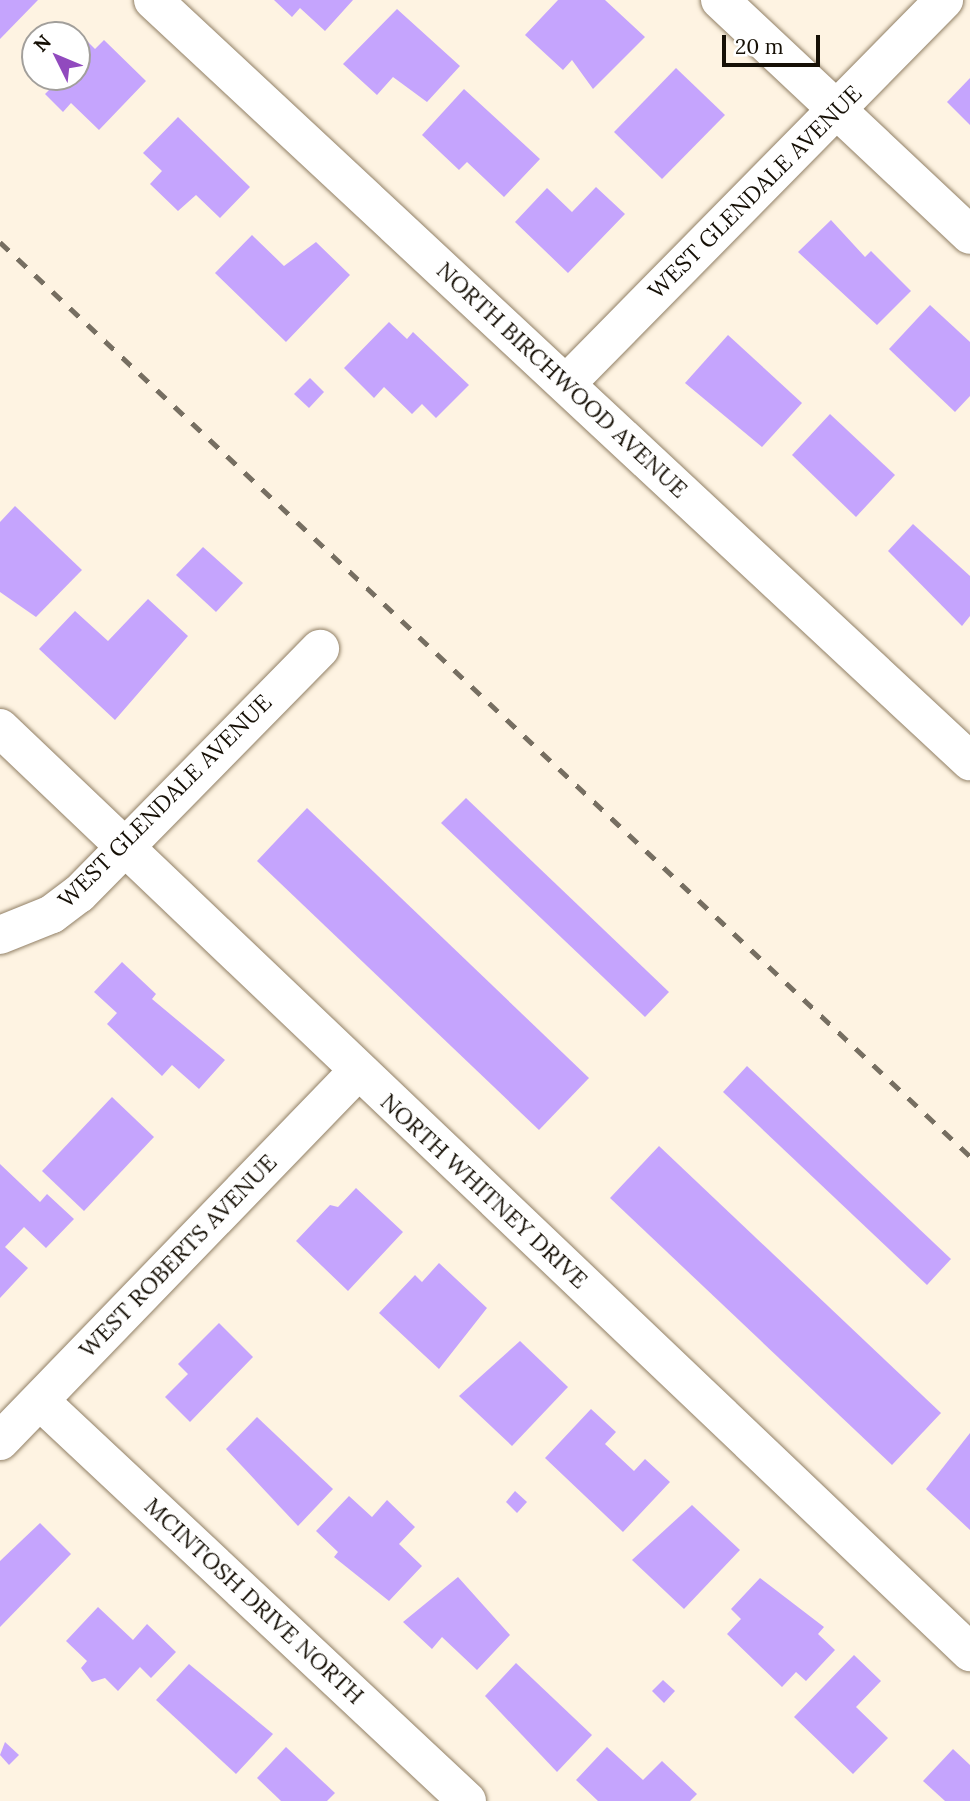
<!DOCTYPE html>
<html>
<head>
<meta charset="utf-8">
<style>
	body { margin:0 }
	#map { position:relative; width:970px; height:1801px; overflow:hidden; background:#fef3e2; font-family:Lora,serif }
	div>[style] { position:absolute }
	.building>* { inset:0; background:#c5a4fd }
	.roads { filter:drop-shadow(0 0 2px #918066) drop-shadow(0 0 2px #918066) }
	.street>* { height:38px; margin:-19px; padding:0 19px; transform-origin:19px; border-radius:19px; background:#fff }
	.rail>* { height:5px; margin-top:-2.5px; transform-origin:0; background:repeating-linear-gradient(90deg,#766e61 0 12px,transparent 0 24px) }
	span { translate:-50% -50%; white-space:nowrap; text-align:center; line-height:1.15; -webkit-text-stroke:5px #fff; paint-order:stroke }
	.street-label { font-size:23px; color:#161006 }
	.north { position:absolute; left:21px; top:21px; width:70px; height:70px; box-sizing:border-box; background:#fff; border:2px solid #a29f9b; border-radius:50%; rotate:313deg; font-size:19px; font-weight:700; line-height:28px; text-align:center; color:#161006 }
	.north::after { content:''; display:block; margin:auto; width:24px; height:32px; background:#914abe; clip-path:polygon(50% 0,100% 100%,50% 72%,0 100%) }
	.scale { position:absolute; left:722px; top:35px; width:98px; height:32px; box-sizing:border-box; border:4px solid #161006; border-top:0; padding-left:9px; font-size:21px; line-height:24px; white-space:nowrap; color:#161006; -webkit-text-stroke:5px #fff; paint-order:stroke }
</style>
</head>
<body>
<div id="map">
	<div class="building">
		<i style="clip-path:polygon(0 0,38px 0,0 39px)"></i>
		<i style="clip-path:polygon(274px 0,353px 0,325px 31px,300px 8px,292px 17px)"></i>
		<i style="clip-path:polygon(558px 0,605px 0,645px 37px,593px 89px,572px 60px,563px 70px,525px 35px)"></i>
		<i style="clip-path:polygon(397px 9px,460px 66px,427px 102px,393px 77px,377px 95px,343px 64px)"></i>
		<i style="clip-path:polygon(74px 28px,95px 49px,104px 40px,146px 81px,99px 130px,71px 103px,63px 112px,45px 94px,55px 84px,47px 77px,77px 77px,77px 35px,67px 35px)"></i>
		<i style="clip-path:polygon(676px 68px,725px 115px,662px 179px,614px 132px)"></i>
		<i style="clip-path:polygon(970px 78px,970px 125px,947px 102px)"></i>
		<i style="clip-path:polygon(464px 89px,540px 159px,504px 197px,467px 162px,459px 170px,422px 135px)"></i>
		<i style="clip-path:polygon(178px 117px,250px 187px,220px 218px,196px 195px,178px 211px,150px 184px,162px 171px,143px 153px)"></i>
		<i style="clip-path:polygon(596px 187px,625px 214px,568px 273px,515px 222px,547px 188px,572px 212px)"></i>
		<i style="clip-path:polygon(831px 220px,865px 257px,871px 251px,911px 291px,877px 325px,798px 252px)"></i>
		<i style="clip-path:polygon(252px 235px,284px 266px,316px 242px,350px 275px,286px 342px,215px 273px)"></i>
		<i style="clip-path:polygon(930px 305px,970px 342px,970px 396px,955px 412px,889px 349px)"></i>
		<i style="clip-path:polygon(389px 322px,407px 339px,413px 332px,469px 385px,436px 418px,422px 404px,412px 414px,384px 387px,374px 398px,344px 368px)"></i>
		<i style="clip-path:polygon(728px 335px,802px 403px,762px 447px,685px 383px)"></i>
		<i style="clip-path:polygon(310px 378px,324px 392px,309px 408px,294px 394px)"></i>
		<i style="clip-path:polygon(830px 414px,895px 475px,856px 517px,792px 455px)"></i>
		<i style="clip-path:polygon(15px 506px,82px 570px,36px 617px,0 592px,0 522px)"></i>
		<i style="clip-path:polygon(913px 524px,970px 576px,970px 616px,962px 626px,888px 551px)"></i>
		<i style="clip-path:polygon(203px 547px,243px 583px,216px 612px,176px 575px)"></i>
		<i style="clip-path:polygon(148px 599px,188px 636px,115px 720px,39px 649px,75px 611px,108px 641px)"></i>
		<i style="clip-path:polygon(466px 798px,669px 992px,645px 1017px,441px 823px)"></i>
		<i style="clip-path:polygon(307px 808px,589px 1078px,539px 1130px,257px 861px)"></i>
		<i style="clip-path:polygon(122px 962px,156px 994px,152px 999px,225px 1060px,199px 1089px,172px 1065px,162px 1076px,107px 1024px,117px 1013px,94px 992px)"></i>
		<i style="clip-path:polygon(747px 1066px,951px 1259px,927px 1285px,723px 1092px)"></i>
		<i style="clip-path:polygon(112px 1097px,154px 1137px,84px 1211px,42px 1171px)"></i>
		<i style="clip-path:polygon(659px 1146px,941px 1413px,892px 1465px,610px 1198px)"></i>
		<i style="clip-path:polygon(0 1164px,40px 1202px,47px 1194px,74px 1219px,46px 1248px,24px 1227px,5px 1247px,28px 1268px,0 1298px)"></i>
		<i style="clip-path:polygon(356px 1188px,403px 1232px,348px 1291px,296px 1241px,330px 1205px,338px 1207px)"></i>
		<i style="clip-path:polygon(439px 1263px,487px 1308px,439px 1369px,379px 1313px,415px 1275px,422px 1282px)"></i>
		<i style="clip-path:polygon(219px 1323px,253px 1357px,190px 1422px,165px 1397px,188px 1374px,178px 1364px)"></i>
		<i style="clip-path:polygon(520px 1341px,568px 1387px,512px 1446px,459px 1396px)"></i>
		<i style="clip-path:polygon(591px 1409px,616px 1432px,605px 1444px,634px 1471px,645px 1459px,670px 1482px,623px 1532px,545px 1458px)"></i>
		<i style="clip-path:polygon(257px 1417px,333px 1489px,298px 1526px,226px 1449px)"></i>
		<i style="clip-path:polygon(970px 1433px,970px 1530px,926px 1489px)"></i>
		<i style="clip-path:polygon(515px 1491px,527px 1502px,517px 1513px,506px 1502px)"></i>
		<i style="clip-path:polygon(349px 1496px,372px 1517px,387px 1500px,415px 1527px,399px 1544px,422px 1566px,389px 1601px,334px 1557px,338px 1552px,316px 1531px)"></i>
		<i style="clip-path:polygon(692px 1505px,740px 1550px,684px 1609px,632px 1560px)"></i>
		<i style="clip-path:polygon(40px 1523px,71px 1554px,0 1627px,0 1561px)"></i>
		<i style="clip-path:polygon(458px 1577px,510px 1635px,477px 1670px,442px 1637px,432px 1649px,403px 1622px)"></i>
		<i style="clip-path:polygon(760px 1578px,824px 1627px,818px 1634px,835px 1650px,806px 1681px,796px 1672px,782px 1687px,727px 1634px,741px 1619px,731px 1609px)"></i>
		<i style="clip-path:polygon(98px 1607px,133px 1640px,147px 1624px,176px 1652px,151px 1678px,140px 1667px,118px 1691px,105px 1678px,92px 1682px,81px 1668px,87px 1661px,66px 1641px)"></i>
		<i style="clip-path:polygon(854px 1655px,881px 1681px,856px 1707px,888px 1738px,853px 1774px,794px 1717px)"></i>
		<i style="clip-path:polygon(516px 1663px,592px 1735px,557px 1772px,485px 1696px)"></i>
		<i style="clip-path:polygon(189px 1664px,273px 1734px,236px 1774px,156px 1700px)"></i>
		<i style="clip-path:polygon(663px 1680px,675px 1691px,664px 1703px,652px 1691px)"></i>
		<i style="clip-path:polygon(5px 1742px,19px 1755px,9px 1765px,0 1755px)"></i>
		<i style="clip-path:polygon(286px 1747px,335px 1793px,327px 1801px,281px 1801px,257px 1778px)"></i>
		<i style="clip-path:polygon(607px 1747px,643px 1780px,662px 1761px,697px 1794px,690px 1801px,598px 1801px,576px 1780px)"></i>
		<i style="clip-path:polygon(953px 1749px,970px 1765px,970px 1801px,945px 1801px,923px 1781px)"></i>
	</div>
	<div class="roads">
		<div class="street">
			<i style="left:153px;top:0;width:1117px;rotate:42.97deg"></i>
			<i style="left:720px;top:0;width:343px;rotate:43.2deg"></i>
			<i style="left:566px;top:384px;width:539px;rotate:-45.45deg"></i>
			<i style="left:0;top:728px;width:1340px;rotate:43.61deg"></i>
			<i style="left:0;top:935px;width:56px;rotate:-22deg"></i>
			<i style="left:52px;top:914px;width:34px;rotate:-37deg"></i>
			<i style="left:79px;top:894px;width:344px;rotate:-45.5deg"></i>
			<i style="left:40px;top:1401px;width:585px;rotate:43.13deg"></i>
			<i style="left:0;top:1441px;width:513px;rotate:-45.95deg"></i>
		</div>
	</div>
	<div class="rail">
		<i style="left:0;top:242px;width:1333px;rotate:43.3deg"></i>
	</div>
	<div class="street-label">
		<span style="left:755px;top:192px;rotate:-45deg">WEST GLENDALE AVENUE</span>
		<span style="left:562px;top:380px;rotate:43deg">NORTH BIRCHWOOD AVENUE</span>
		<span style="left:165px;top:801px;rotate:-45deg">WEST GLENDALE AVENUE</span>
		<span style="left:484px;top:1191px;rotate:43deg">NORTH WHITNEY DRIVE</span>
		<span style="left:178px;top:1256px;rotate:-46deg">WEST ROBERTS AVENUE</span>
		<span style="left:254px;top:1601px;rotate:43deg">MCINTOSH DRIVE NORTH</span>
	</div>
	<div class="north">N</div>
	<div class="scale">20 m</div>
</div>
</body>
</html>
